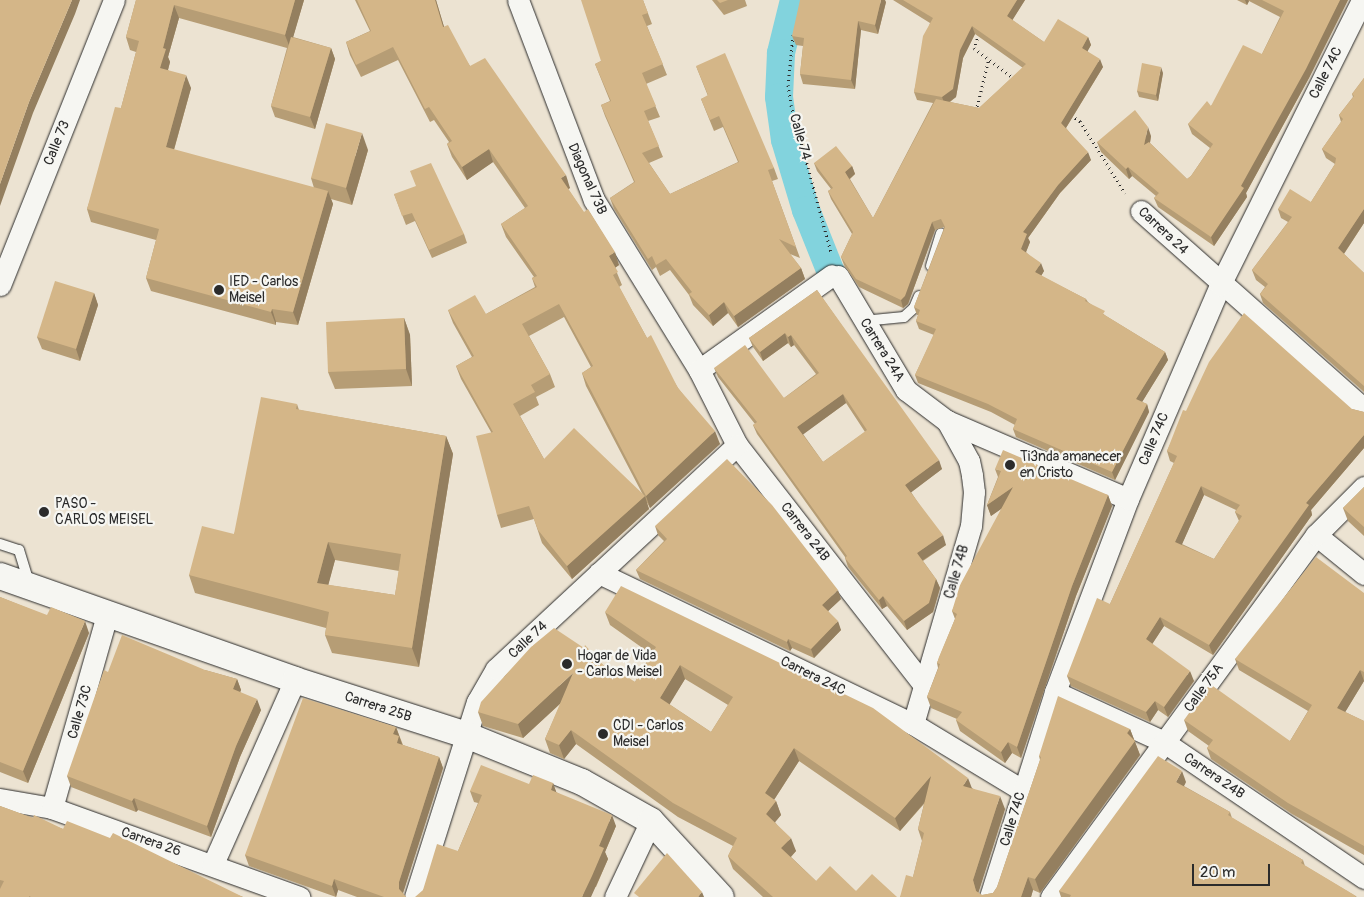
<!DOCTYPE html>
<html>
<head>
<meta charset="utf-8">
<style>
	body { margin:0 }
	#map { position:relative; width:1364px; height:897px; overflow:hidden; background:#ece3d2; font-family:Pangolin,sans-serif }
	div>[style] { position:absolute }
	.canal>* { height:28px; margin:-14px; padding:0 14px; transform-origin:14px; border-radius:14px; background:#82d3dd }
	.path>* { height:3px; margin-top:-1.5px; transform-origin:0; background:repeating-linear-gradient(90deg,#2b2b2b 0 1px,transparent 0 5px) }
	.roads { filter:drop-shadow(0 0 1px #2b2b2b) drop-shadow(0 0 1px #2b2b2b) }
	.service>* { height:10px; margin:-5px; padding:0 5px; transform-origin:5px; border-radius:5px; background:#f6f6f2 }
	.minor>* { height:21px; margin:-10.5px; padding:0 10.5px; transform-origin:10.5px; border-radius:10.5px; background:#f6f6f2 }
	.tertiary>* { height:26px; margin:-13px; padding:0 13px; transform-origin:13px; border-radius:13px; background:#f6f6f2 }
	.wall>* { inset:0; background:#b69d75 }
	.shaded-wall>* { inset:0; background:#947f5f }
	.building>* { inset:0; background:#d4b688 }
	.dots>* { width:14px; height:14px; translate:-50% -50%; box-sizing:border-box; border:2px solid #f6f6f2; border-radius:50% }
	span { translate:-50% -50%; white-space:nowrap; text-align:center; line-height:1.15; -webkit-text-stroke:4.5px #f6f6f2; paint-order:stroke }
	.street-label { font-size:14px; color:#2b2b2b }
	.poi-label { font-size:14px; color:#2b2b2b }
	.left { translate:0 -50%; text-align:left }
	.scale { position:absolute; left:1192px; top:864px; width:78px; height:22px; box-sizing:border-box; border:2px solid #2b2b2b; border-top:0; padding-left:6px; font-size:15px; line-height:18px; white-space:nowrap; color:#2b2b2b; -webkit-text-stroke:4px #f6f6f2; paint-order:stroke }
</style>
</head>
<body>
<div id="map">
	<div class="canal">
		<i style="left:794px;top:0;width:55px;rotate:103.8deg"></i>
		<i style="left:781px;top:53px;width:44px;rotate:92.6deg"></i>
		<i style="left:779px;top:97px;width:43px;rotate:82.1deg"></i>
		<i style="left:785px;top:140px;width:73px;rotate:73.3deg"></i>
		<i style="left:806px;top:210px;width:70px;rotate:68.2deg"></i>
	</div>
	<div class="path">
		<i style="left:979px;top:34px;width:15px;rotate:110deg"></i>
		<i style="left:974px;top:48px;width:51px;rotate:37.1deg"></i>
		<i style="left:793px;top:35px;width:50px;rotate:95.7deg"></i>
		<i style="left:788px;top:85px;width:20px;rotate:81deg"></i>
		<i style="left:791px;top:105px;width:152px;rotate:74.8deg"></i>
		<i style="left:976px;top:111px;width:55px;rotate:-76.2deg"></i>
		<i style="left:1071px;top:115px;width:11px;rotate:34deg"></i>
		<i style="left:1080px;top:121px;width:85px;rotate:58deg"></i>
	</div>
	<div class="roads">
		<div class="service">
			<i style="left:931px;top:266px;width:34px;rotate:-73deg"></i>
			<i style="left:863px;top:321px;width:41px;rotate:-5.6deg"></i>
			<i style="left:904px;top:317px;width:13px;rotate:-42deg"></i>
			<i style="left:914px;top:308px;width:13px;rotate:-67deg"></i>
			<i style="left:0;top:544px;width:20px;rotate:18deg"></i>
			<i style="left:19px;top:550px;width:34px;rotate:73deg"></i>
		</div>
		<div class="minor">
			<i style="left:518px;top:0;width:214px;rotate:69.2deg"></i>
			<i style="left:594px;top:200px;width:200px;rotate:58.3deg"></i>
			<i style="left:699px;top:370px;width:84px;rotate:63.1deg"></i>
			<i style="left:737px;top:445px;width:304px;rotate:52.1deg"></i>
			<i style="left:1141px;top:211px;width:298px;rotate:41.6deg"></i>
			<i style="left:838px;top:276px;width:133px;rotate:59.2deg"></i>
			<i style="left:906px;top:390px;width:51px;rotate:37.1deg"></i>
			<i style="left:947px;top:421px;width:197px;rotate:23.3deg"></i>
			<i style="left:0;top:285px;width:307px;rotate:-68.2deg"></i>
			<i style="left:699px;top:370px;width:163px;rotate:-35.5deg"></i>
			<i style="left:1316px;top:535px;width:62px;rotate:39.1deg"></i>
			<i style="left:599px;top:573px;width:348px;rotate:25.7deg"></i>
			<i style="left:913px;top:724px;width:127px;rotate:31.2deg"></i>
			<i style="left:1055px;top:692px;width:120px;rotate:24.6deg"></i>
			<i style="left:1164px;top:742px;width:242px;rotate:34.2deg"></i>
			<i style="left:913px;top:724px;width:206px;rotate:-73.7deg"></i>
			<i style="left:971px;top:526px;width:34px;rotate:-85deg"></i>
			<i style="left:974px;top:492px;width:17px;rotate:-97deg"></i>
			<i style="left:972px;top:475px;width:14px;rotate:-102deg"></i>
			<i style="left:969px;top:461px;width:46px;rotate:-118.8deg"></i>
			<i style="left:0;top:799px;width:53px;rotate:9.8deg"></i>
			<i style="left:52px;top:808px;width:263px;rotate:19.8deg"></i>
			<i style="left:52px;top:808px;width:201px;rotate:-74.1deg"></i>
			<i style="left:213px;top:864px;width:201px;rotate:-66deg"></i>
			<i style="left:415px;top:897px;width:205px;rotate:-72.4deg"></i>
			<i style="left:477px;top:702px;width:38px;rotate:-60deg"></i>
			<i style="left:496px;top:669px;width:329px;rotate:-42.9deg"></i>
			<i style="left:615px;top:897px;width:84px;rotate:-64.7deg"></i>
			<i style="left:990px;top:897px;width:215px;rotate:-72.4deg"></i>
			<i style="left:1055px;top:692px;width:206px;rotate:-69.3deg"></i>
			<i style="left:1128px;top:499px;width:233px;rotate:-66.7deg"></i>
			<i style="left:1220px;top:285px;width:318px;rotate:-63.5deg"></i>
			<i style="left:1051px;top:897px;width:449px;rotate:-53.8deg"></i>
			<i style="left:1316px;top:535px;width:68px;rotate:-45deg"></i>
		</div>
		<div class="tertiary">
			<i style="left:0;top:576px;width:313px;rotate:19.4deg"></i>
			<i style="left:295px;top:680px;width:180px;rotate:17.8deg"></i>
			<i style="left:466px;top:735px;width:125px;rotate:22.1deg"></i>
			<i style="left:582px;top:782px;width:79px;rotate:29.5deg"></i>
			<i style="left:651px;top:821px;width:103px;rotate:47.4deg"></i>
		</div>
	</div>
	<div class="wall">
		<i style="clip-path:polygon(136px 0,304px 0,293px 37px,331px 48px,335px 59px,315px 129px,275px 117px,271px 106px,287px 48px,179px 18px,168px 57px,170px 62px,168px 70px,191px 88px,174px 150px,314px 188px,311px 178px,368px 150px,352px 205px,331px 199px,333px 204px,298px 325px,276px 322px,276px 325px,151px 291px,146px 278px,156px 240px,91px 222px,87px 209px,121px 108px,136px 52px,130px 50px,126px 37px)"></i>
		<i style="clip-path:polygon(evenodd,355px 0,436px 0,444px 27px,470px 66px,570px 188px,568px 189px,619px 265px,615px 268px,622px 285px,619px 287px,647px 338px,678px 388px,720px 444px,650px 508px,646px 501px,649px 509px,572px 579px,542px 543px,534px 519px,501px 528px,497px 515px,491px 432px,461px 379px,456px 366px,472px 357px,453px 323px,448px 310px,486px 314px,535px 287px,532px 278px,534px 277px,506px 237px,501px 224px,525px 208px,493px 162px,467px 180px,452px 157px,447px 144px,449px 142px,434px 120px,430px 122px,398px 60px,361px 77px,350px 55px,346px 42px,370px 31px,355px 0,564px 317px,591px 367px,582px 373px,586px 386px,643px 495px,544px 459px,520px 416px,539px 405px,536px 397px,555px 387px,550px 374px,529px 336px,564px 317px)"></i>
		<i style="clip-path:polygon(643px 0,652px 24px,647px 26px,667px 75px,646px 84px,660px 117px,648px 121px,663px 157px,649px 163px,670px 194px,738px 162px,723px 127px,714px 131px,701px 99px,708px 96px,696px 66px,774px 168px,778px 179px,772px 181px,800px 258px,790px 254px,801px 268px,805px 279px,738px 327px,728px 313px,713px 326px,693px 305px,689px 295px,670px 270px,660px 276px,656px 267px,652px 270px,614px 209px,610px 198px,634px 182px,605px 116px,601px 105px,610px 101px,595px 64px,601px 61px)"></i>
		<i style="clip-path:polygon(712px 0,745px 0,747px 6px,724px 15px)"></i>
		<i style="clip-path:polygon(evenodd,893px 0,1025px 0,1012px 20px,1044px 42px,1088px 37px,1091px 45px,1087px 51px,1103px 67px,1066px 128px,1091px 160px,1060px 193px,1028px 238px,1030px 242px,1026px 252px,1044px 271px,1041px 276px,1086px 299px,1088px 302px,1106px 316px,1165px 352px,1168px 360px,1142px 402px,1147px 404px,1149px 412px,1115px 480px,1016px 437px,1013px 429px,1015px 425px,991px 412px,918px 383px,915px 375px,934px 335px,919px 329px,916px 321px,918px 315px,917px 315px,914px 307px,944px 228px,944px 227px,935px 230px,908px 304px,903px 308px,859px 287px,844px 265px,841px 257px,852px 234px,831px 199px,828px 191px,831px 189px,817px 171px,814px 163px,852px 166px,855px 174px,850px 179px,873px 218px,933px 103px,917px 100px,914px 92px,930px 23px,893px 0,975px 34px,1023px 68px,979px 108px,950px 102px,956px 97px,963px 58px,975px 34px)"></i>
		<i style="clip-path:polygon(1237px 0,1348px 0,1309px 78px,1246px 193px,1247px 197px,1214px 246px,1158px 207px,1154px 198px,1156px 196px,1132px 176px,1129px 179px,1101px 152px,1097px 142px,1151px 136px,1150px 143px,1187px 179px,1191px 176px,1210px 148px,1192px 134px,1188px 124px,1211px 106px,1262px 54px,1280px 17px,1249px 1px,1247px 5px)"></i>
		<i style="clip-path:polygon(886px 2px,878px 34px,861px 30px,855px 89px,803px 84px,800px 74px,803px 46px,796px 45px,792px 36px)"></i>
		<i style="clip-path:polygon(1163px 73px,1158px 101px,1139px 97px,1137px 91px)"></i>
		<i style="clip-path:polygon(1364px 78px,1364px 223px,1344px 254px,1364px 273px,1364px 392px,1263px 303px,1260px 294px,1265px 287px,1256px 280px,1252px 270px,1288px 222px,1281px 218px,1278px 209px,1311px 202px,1335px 164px,1326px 158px,1322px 149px,1341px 122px,1339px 115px,1353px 97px,1352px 94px)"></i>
		<i style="clip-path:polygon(394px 194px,464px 234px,467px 243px,432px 258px,415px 221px,406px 225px)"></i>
		<i style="clip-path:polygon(evenodd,817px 290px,942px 469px,911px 492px,946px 545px,923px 561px,936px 579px,940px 588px,933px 612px,907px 630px,887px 606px,882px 609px,848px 567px,845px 558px,845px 557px,757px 434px,753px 425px,755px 424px,718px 377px,714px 368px,784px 398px,816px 374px,794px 345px,791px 347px,788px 343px,763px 361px,753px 347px,749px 338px,817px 290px,846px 403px,865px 432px,823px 462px,803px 434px,846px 403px)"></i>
		<i style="clip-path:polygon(94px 293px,98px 305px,80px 361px,42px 349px,37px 337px)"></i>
		<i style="clip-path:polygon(404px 318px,410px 335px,412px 386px,335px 389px,328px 372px)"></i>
		<i style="clip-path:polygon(evenodd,297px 404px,299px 410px,446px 436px,453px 454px,419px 667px,332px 653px,325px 635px,326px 628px,195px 593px,189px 575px,234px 534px,297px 404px,335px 560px,399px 571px,395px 595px,328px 585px,335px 560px)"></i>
		<i style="clip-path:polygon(evenodd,1352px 409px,1364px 412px,1364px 448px,1311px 510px,1312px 515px,1213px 655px,1164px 626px,1152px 644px,1194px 681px,1168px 717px,1158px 710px,1150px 722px,1071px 686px,1067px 676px,1110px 604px,1174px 463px,1170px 461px,1167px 451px,1186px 411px,1352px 409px,1204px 495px,1236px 510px,1235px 512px,1239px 521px,1214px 559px,1182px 544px,1204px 495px)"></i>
		<i style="clip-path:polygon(995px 469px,1108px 495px,1112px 506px,1076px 596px,1021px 758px,1012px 753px,1005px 763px,960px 731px,956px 720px,957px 719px,931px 708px,927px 697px,938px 668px,937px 663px,955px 619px,952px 611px,1002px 508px,991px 516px,987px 505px,998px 477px)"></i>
		<i style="clip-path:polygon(1364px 487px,1364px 536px,1348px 521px,1343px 508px)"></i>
		<i style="clip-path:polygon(655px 526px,841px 599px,828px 611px,841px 630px,814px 658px,792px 648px,790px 651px,640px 579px,636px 570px,664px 541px,658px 535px)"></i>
		<i style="clip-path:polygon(1364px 593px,1364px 681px,1345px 712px,1364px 721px,1364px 855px,1292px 814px,1211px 759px,1207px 748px,1209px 746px,1188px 731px,1184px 720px,1290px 741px,1308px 711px,1239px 670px,1235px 659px)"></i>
		<i style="clip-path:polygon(0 597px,89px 633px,28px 783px,0 772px)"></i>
		<i style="clip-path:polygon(evenodd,605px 612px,972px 788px,1005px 809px,978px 893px,982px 895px,993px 893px,997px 887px,1040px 760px,1039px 756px,1130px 729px,1140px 755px,1040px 893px,1033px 890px,1031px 897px,900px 897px,913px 877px,922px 841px,918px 829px,924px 804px,900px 831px,799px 761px,774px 800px,776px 801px,781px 815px,775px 822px,796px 851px,791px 857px,816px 881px,856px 891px,897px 897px,763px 897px,733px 869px,728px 856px,733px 846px,678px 817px,576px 744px,564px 759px,550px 753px,545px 739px,561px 703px,523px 738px,483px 726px,478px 712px,608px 670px,635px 682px,651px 654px,610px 625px,605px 612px,685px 679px,728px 705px,711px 732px,669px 704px,685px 679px)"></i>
		<i style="clip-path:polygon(205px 670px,237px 679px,241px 690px,240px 692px,261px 710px,240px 757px,211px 837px,138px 810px,136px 812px,71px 787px,67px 776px)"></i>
		<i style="clip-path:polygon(396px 727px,403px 745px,439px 757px,443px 768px,403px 893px,406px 897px,357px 897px,338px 890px,336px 897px,249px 866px,245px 855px)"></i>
		<i style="clip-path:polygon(1186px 782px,1184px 786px,1230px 812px,1232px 818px,1303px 860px,1305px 866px,1357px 897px,1061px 897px,1059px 891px)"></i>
		<i style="clip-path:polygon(553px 783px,556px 792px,616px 826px,605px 852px,608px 859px,596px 887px,423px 890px,458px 851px,478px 803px,474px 802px,470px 791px,529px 784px)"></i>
		<i style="clip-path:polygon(0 806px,63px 829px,243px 897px,0 897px)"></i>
	</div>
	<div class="shaded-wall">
		<i style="clip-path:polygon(72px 0,80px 0,75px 14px,33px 113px,0 206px,0 184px,29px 102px)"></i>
		<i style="clip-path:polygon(295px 0,304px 0,290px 48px,285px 35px)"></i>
		<i style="clip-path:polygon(435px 0,436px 0,448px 40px,443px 27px)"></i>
		<i style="clip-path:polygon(881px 0,885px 0,886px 2px,878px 34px,875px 25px)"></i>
		<i style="clip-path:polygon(1017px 0,1025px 0,1010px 24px,1007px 16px)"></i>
		<i style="clip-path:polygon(1245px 0,1248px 0,1249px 1px,1247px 5px)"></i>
		<i style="clip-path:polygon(1340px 0,1348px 0,1309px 78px,1246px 193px,1247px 197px,1214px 246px,1211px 237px)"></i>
		<i style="clip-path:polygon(174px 5px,179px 18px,168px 57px,170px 62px,165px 81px,160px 68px,163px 48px)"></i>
		<i style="clip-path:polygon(858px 21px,861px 30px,855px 89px,851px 80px)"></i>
		<i style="clip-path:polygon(972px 26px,975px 34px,963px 58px,956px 97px,945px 105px,942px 97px,960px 50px)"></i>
		<i style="clip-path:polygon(1088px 37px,1091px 45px,1085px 56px,1082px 48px)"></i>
		<i style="clip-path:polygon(331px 48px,335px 59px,315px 129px,310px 117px)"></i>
		<i style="clip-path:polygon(1100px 59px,1103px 67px,1064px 131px,1061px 123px)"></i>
		<i style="clip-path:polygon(1161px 67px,1163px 73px,1158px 101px,1156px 95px)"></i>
		<i style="clip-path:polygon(186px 75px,191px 88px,171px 160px,166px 147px)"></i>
		<i style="clip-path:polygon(1148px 127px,1151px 136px,1148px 155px,1144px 145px)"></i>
		<i style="clip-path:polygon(362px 133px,368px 150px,352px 205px,346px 188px)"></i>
		<i style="clip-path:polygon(489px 149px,493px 162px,467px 180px,462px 167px)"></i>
		<i style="clip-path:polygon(1088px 152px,1091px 160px,1060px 193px,1028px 238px,1030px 242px,1024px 257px,1021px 249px,1023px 232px,1058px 185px)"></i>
		<i style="clip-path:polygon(852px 166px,855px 174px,848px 180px,845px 172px)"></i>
		<i style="clip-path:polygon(1128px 167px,1132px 176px,1129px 179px,1126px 169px)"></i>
		<i style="clip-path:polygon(566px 175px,570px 188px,565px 191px,561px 178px)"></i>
		<i style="clip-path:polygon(328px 191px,333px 204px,298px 325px,293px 312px)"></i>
		<i style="clip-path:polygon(1364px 209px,1364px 223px,1341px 258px,1338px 248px)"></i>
		<i style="clip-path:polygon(932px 222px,935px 230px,908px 304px,903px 308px,901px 300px)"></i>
		<i style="clip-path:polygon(615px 252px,619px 265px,613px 269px,609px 256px)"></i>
		<i style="clip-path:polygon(1041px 263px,1044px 271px,1038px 281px,1035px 272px)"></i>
		<i style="clip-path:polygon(801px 268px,805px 279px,738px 327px,734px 316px)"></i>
		<i style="clip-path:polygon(94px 293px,98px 305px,80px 361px,76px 349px)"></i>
		<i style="clip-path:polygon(724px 302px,728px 313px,713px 326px,709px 315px)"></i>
		<i style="clip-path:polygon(272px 309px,276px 322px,276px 325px,271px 312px)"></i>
		<i style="clip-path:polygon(404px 318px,410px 335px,412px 386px,406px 369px)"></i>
		<i style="clip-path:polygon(785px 333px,788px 343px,763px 361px,760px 352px)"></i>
		<i style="clip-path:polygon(791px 335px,794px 345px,791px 347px,788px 337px)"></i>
		<i style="clip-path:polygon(1165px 352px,1168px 360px,1139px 407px,1136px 399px)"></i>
		<i style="clip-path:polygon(843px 394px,846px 403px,801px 436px,797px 427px)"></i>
		<i style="clip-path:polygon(1147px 404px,1149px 412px,1115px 480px,1112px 472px)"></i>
		<i style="clip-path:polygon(715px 431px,720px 444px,650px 508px,646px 496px)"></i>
		<i style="clip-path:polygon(1364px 435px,1364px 448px,1311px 510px,1312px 515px,1213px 655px,1209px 645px,1306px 503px)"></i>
		<i style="clip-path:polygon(446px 436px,453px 454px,419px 667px,412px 648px)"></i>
		<i style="clip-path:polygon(939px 460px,942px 469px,909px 494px,905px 485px)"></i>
		<i style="clip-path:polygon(1201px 486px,1204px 495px,1179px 551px,1175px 542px)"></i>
		<i style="clip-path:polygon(1013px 487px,1017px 498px,991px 516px,987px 505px)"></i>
		<i style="clip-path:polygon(1108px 495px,1112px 506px,1076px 596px,1021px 758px,1017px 747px,1072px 586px)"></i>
		<i style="clip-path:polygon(645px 496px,649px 509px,572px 579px,567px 566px)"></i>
		<i style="clip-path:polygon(943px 535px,946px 545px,920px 562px,917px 553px)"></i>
		<i style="clip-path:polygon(328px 542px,335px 560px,324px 601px,317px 583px)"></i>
		<i style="clip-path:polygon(936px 579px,940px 588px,933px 612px,907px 630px,904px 621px)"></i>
		<i style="clip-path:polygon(838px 590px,841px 599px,825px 614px,822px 605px)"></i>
		<i style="clip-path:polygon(883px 596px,887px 606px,882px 609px,879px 600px)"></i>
		<i style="clip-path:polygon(1160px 617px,1164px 626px,1149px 649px,1146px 639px)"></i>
		<i style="clip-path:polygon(85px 621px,89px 633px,28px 783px,23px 771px)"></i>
		<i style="clip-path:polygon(838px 621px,841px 630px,814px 658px,811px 649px)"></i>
		<i style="clip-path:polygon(788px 639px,792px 648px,790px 651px,787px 642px)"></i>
		<i style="clip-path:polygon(680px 665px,685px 679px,665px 712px,660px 698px)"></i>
		<i style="clip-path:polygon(1360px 670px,1364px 681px,1341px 719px,1337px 708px)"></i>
		<i style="clip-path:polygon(1190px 671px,1194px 681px,1168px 717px,1164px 707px)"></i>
		<i style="clip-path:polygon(573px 673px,578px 687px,523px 738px,518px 724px)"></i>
		<i style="clip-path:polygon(237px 679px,241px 690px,237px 700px,233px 689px)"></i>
		<i style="clip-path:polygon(257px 699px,261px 710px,240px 757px,211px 837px,207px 826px,236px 746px)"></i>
		<i style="clip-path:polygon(1155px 701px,1158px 710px,1150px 722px,1146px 712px)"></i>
		<i style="clip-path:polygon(396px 727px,403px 747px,401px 754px,393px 734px)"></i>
		<i style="clip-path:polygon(1130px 729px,1140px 755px,1040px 893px,1035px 879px)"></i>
		<i style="clip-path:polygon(571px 730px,576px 744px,564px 759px,559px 745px)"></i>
		<i style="clip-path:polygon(1008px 742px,1012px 753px,1005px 763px,1001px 752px)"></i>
		<i style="clip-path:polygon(794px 748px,799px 761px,770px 806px,765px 793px)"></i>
		<i style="clip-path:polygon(439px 757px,443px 768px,403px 893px,399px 889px,399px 882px)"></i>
		<i style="clip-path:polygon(1182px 771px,1186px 782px,1180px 793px,1176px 782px)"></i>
		<i style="clip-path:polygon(931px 776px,936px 789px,900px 831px,895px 818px)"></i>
		<i style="clip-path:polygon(968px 778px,973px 791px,963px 786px)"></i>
		<i style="clip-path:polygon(553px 783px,557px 794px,551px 790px)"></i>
		<i style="clip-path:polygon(1000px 796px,1005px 809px,978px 894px,976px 891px,973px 880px)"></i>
		<i style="clip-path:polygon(134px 798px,138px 810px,136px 812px,132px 801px)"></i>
		<i style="clip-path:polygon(776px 801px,781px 815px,771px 827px,766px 814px)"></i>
		<i style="clip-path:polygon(612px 815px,616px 826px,605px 852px,608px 859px,591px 897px,582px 897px,599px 846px)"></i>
		<i style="clip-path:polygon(791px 838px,796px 851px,786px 862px,781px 848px)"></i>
		<i style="clip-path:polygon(1028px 877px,1033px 890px,1031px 897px,1021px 897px)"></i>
		<i style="clip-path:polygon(334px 879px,338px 890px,336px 897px,332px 886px)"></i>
		<i style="clip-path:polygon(702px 892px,704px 897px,698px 897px)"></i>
	</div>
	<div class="building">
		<i style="clip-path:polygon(0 0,72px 0,29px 102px,0 184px)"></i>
		<i style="clip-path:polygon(136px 0,295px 0,285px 35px,174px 5px,163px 48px,166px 49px,160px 68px,186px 75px,166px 147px,328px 191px,293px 312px,272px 309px,271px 312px,146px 278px,159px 229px,87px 209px,115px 107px,121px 108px,139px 41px,126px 37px)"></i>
		<i style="clip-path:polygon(357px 0,435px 0,443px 27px,448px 25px,470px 66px,485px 58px,566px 175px,561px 178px,584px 212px,588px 209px,615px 252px,609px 256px,618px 272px,613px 275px,647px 338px,651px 335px,678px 388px,715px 431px,646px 496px,582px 373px,593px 366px,559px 304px,522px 324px,550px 374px,531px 385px,535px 392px,513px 404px,544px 459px,574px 428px,645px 496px,567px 566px,538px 530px,529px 506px,497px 515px,476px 436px,493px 432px,456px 366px,474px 356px,448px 310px,475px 295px,486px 314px,537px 287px,532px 278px,537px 276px,501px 224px,528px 206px,489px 149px,462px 167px,447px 144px,452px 141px,429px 107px,425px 109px,393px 47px,356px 65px,346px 42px,371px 31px)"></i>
		<i style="clip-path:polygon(581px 0,643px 0,648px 13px,642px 15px,663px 64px,642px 73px,656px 106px,644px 111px,659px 146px,642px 153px,670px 194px,739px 162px,719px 116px,710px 120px,701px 99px,708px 95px,696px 66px,725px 53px,774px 168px,768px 170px,796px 247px,779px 239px,801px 268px,734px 316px,724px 302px,709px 315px,689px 294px,692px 292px,666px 259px,656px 265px,652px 256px,648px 259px,610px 198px,635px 182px,601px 105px,611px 101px,595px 64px,601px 61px)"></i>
		<i style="clip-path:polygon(717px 0,728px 0,720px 3px)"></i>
		<i style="clip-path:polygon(800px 0,881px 0,875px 25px,858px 21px,851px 80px,800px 74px,804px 38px,792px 36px)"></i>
		<i style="clip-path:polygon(903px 0,1017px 0,1007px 16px,1044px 42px,1058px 19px,1088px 37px,1082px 48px,1100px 59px,1061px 123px,1088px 152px,1058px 185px,1023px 232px,1027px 234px,1021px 249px,1041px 263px,1035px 272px,1086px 299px,1085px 301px,1105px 311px,1103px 314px,1165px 352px,1136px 399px,1147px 404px,1112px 472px,1013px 429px,1017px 419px,988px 404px,915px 375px,936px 329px,916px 321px,920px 310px,914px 307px,945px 227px,941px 219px,932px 222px,905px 296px,901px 300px,856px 279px,841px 257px,853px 232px,828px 191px,833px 188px,814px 163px,836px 146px,852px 166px,845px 172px,873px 218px,936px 99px,979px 108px,1026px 64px,972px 26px,960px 50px,953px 89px,942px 97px,914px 92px,923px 36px,933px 18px)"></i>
		<i style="clip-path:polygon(1262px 0,1340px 0,1306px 69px,1241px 186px,1244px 188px,1211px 237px,1154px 198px,1159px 193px,1128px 167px,1126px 169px,1097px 142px,1135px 110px,1148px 127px,1144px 145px,1149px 142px,1187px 179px,1191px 176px,1213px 144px,1188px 124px,1207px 101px,1211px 106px,1243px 45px,1262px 54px,1284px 11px)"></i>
		<i style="clip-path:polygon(291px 37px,331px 48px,310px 117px,271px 106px)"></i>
		<i style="clip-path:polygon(1142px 63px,1161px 67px,1156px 95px,1137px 91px)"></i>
		<i style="clip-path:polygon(1364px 78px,1364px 209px,1338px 248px,1364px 273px,1364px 386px,1260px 294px,1268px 284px,1252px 270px,1292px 217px,1278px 209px,1290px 189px,1311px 202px,1335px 164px,1336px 158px,1322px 149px,1343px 119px,1339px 115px,1354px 96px,1352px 94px)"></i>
		<i style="clip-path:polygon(326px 123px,362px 133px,346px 188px,311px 178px)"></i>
		<i style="clip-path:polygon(431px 163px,464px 234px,429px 250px,412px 213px,402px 216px,394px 194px,416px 186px,410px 171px)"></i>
		<i style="clip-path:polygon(55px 281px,94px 293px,76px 349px,37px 337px)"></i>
		<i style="clip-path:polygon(evenodd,817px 290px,939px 460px,905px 485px,943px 535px,917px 553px,936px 579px,929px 603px,904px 621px,883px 596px,879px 600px,845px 558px,847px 556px,753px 425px,757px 422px,714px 368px,745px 345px,784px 398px,819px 373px,791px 335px,788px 337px,785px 333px,760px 352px,749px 338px,817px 290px,843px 394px,867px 430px,823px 462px,797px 427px,843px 394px)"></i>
		<i style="clip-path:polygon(evenodd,1244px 313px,1352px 409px,1364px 412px,1364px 435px,1306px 503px,1309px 505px,1209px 645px,1160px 617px,1146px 639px,1190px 671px,1164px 707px,1155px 701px,1146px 712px,1067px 676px,1097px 598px,1110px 604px,1177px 456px,1167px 451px,1183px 410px,1186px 411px,1209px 362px,1244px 313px,1201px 486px,1240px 505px,1235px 512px,1242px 516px,1214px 559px,1175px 542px,1201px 486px)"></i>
		<i style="clip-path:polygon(404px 318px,406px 369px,328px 372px,326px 322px)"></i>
		<i style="clip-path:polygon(evenodd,261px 397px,297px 404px,296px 409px,446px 436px,412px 648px,325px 635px,329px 612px,189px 575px,202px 526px,234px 534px,261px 397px,328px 542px,401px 554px,395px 595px,317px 583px,328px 542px)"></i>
		<i style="clip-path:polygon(1003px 450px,1108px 495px,1072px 586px,1017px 747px,1008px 742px,1001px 752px,956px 720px,962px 712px,927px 697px,940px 664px,937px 663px,939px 657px,957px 614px,952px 611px,960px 585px,1013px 487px,987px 505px,1001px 471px,995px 469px)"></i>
		<i style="clip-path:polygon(727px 459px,772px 505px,838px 590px,822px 605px,838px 621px,811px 649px,788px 639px,787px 642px,636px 570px,667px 539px,655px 526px)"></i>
		<i style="clip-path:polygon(1364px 487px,1364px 527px,1343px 508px)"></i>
		<i style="clip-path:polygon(1316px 557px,1364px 593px,1364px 672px,1360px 670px,1337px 708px,1364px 721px,1364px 846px,1288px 803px,1207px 748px,1213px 740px,1184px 720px,1210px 684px,1290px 741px,1312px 705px,1235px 659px)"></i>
		<i style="clip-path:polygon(evenodd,621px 586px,873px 708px,968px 778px,963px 786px,1000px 796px,973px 880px,976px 891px,982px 895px,993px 893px,997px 887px,1041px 757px,1039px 756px,1058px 696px,1130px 729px,1127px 733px,1135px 741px,1035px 879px,1028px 877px,1021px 897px,900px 897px,906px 875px,913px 877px,924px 833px,918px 829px,931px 776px,895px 818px,794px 748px,765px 793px,776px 801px,766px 814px,791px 838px,781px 848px,816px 881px,830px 866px,856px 891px,872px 874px,897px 897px,773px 897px,728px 856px,737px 838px,673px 803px,571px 730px,559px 745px,545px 739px,573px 673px,518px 724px,478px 712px,481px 702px,531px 647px,554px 628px,584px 648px,585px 645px,608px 670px,611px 666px,635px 682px,656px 647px,605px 612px,621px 586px,680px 665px,733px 697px,711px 732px,660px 698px,680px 665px)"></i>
		<i style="clip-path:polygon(0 597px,47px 615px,51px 607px,85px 621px,23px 771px,0 762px)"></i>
		<i style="clip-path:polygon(122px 635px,205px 670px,237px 679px,233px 689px,257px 699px,236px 746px,207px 826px,134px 798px,132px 801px,67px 776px,104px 670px,108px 672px)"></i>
		<i style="clip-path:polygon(303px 698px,396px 727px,393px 734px,399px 736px,397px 743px,439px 757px,399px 882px,399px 889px,406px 897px,384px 897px,334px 879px,332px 886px,245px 855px)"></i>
		<i style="clip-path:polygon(1158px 756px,1182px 771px,1176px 782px,1230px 812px,1228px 815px,1303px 860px,1301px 863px,1356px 896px,1355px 897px,1070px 897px,1071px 895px,1059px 891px)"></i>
		<i style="clip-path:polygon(481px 765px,529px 784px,533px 775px,553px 783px,551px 790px,612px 815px,599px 846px,604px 848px,592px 876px,582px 897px,415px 897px,423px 890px,437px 844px,458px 851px,482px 795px,470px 791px)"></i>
		<i style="clip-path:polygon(0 806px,33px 818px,34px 815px,63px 829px,67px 821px,110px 838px,113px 833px,243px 897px,31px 897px,29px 896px,29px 897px,0 897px,0 889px,4px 881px,0 880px)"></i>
		<i style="clip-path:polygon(667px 853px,702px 892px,698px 897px,639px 897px,634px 893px)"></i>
	</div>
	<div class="dots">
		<i style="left:219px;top:290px;background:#2b2b2b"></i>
		<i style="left:1010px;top:465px;background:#2b2b2b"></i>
		<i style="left:44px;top:512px;background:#2b2b2b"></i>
		<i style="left:567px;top:664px;background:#2b2b2b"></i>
		<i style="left:603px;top:734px;background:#2b2b2b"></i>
	</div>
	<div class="street-label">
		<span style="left:1326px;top:73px;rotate:-63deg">Calle 74C</span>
		<span style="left:800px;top:137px;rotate:74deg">Calle 74</span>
		<span style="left:57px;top:143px;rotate:-68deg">Calle 73</span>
		<span style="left:587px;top:179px;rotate:66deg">Diagonal 73B</span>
		<span style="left:1163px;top:231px;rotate:43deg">Carrera 24</span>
		<span style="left:882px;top:350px;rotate:58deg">Carrera 24A</span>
		<span style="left:1154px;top:439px;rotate:-67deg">Calle 74C</span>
		<span style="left:805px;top:532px;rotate:52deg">Carrera 24B</span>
		<span style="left:957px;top:572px;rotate:-74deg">Calle 74B</span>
		<span style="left:528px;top:640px;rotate:-43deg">Calle 74</span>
		<span style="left:813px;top:676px;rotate:26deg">Carrera 24C</span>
		<span style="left:1204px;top:688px;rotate:-54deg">Calle 75A</span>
		<span style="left:378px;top:707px;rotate:18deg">Carrera 25B</span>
		<span style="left:80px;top:712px;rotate:-74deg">Calle 73C</span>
		<span style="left:1214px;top:776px;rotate:34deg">Carrera 24B</span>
		<span style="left:1013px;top:819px;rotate:-73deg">Calle 74C</span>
		<span style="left:151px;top:842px;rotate:19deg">Carrera 26</span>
	</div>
	<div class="poi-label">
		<span class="left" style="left:229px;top:290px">IED - Carlos<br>Meisel</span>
		<span class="left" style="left:1020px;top:465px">Ti3nda amanecer<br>en Cristo</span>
		<span class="left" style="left:55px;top:512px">PASO -<br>CARLOS MEISEL</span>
		<span class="left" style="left:577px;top:664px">Hogar de Vida<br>- Carlos Meisel</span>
		<span class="left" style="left:613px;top:734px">CDI - Carlos<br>Meisel</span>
	</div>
	<div class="scale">20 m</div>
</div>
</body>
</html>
